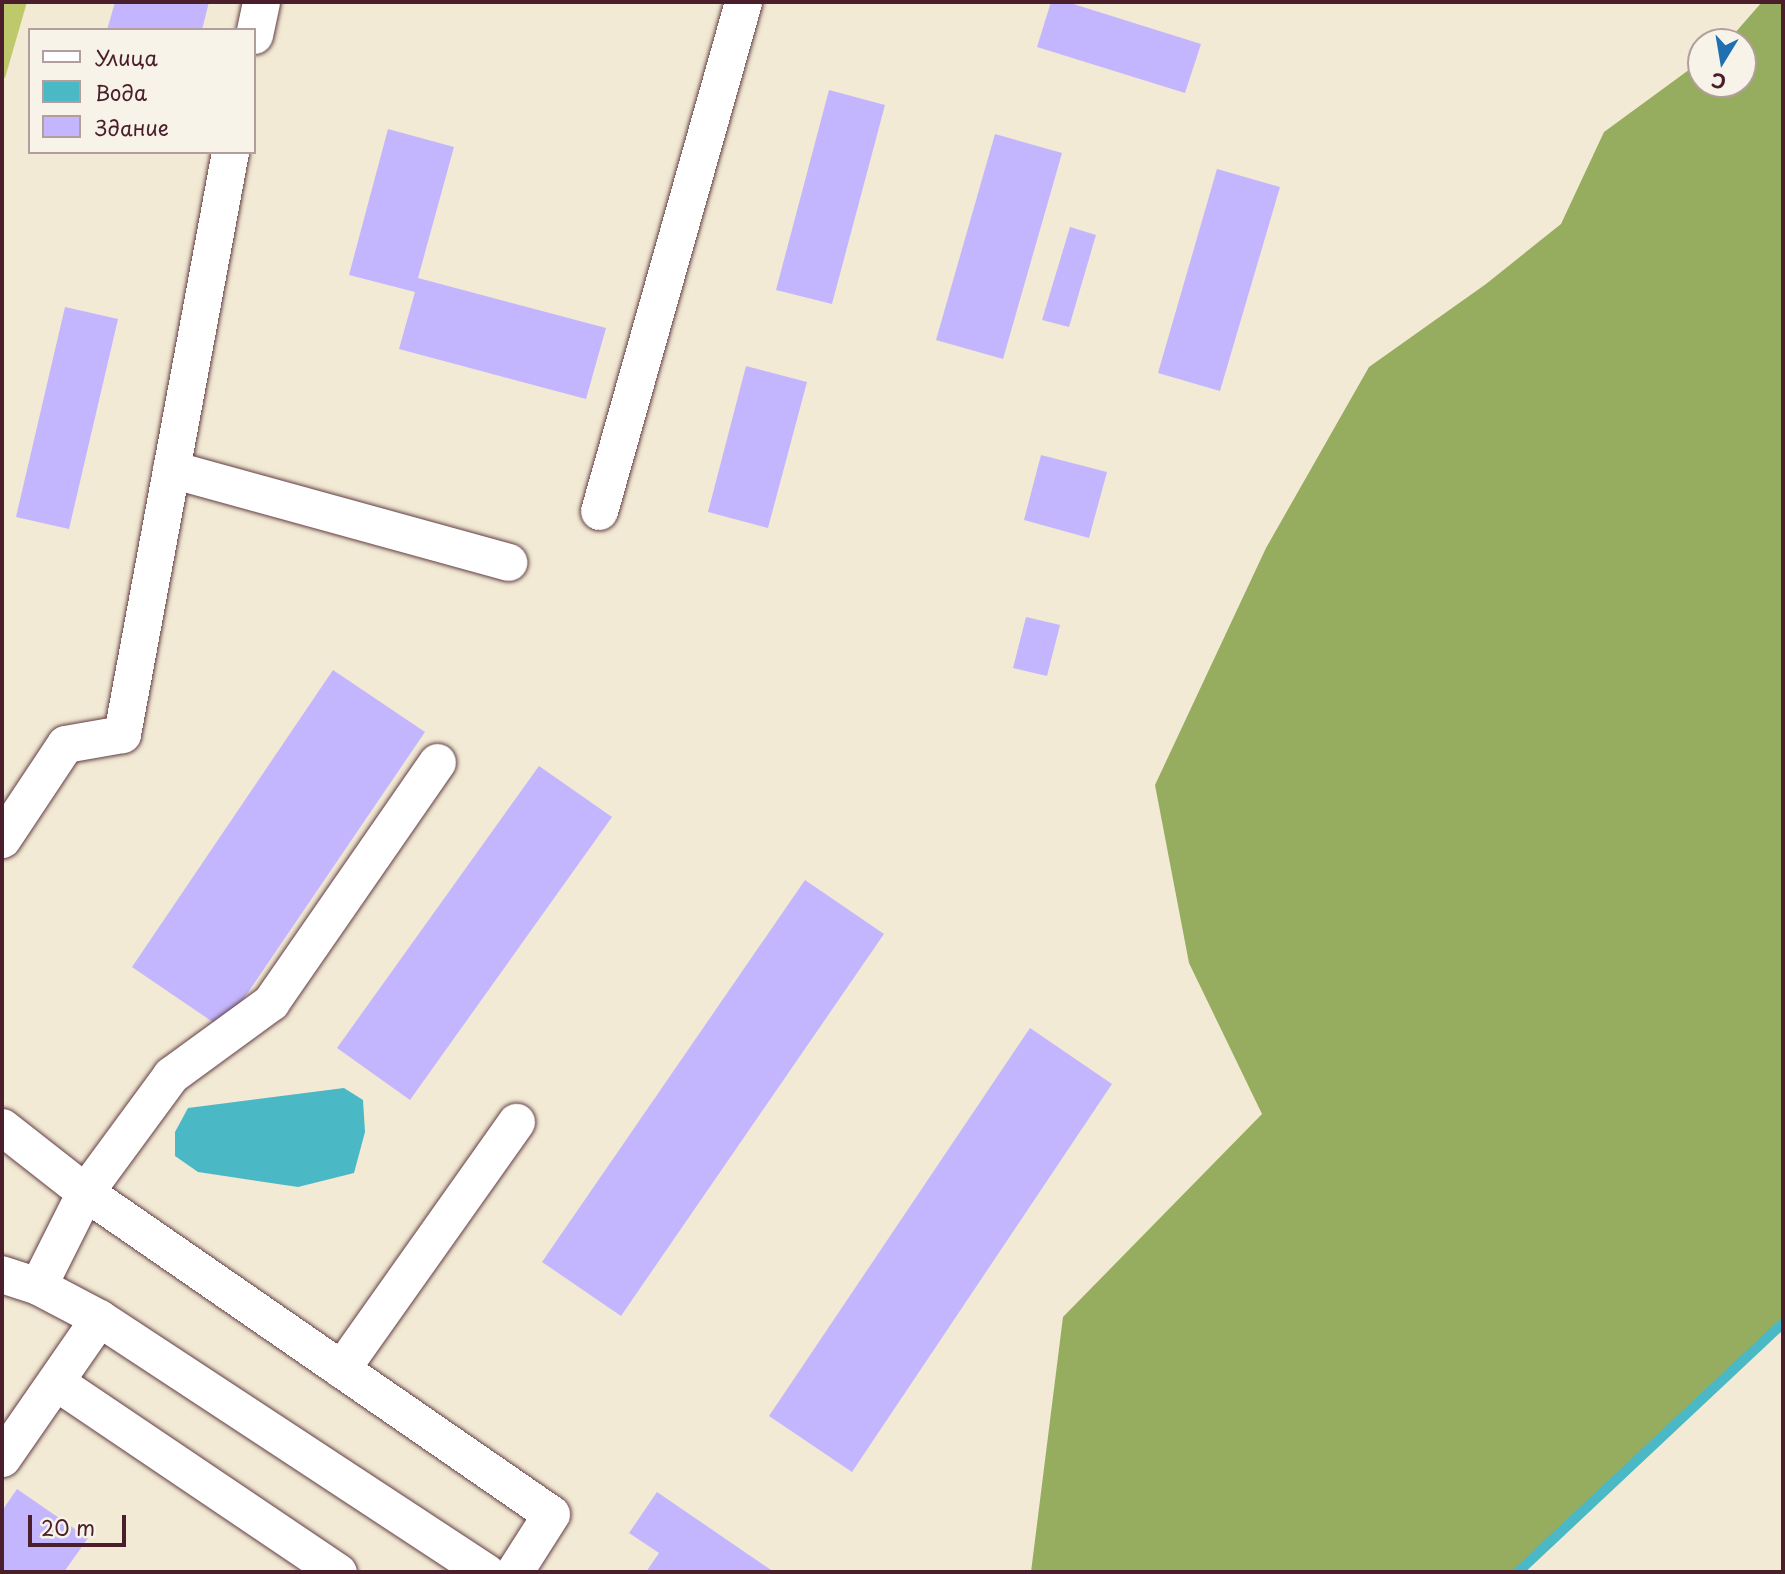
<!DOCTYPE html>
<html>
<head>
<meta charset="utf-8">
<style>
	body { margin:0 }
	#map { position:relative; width:1785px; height:1574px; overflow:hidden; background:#f2ead4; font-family:"Playpen Sans",sans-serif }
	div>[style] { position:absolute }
	.green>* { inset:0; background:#bdc96b }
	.forest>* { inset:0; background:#96ad5f }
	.water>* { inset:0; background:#4bb8c6 }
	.stream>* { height:10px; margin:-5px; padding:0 5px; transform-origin:5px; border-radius:5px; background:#4bb8c6 }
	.building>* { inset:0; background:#c3b6fe }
	.roads { filter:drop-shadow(0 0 2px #633d44) drop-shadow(0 0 2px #633d44) }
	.minor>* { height:37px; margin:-18.5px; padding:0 18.5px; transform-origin:18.5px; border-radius:18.5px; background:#fff }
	span { translate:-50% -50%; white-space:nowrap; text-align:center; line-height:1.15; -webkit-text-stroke:6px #f7f3e8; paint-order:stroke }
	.frame { position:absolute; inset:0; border:4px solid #4a1f2b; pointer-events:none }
	.legend { position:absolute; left:28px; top:28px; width:228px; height:126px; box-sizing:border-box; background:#f7f3e8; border:2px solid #b29e9c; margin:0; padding:9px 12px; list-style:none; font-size:21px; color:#4a1f2b }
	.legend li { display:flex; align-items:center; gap:14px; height:35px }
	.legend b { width:35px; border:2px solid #b29e9c }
	.north { position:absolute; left:1687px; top:28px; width:70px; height:70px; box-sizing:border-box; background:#f7f3e8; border:2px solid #b29e9c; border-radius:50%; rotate:191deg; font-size:19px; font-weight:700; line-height:28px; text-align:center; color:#4a1f2b }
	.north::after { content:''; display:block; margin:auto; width:24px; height:32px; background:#1f6fb2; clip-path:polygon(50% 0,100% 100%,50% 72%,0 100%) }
	.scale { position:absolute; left:28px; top:1515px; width:98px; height:32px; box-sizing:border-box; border:4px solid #4a1f2b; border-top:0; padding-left:9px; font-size:21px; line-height:24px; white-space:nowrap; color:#4a1f2b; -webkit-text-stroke:5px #f7f3e8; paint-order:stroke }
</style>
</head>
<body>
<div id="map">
	<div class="green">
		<i style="clip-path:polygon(2px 2px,27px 2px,5px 78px,2px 77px)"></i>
	</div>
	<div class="forest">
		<i style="clip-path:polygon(1762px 2px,1783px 2px,1783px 1321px,1515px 1572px,1031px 1572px,1063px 1317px,1262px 1114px,1189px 963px,1155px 785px,1266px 548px,1369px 367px,1486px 284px,1561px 224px,1604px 132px,1701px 61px,1701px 84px,1743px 84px,1743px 42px,1727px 42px)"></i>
	</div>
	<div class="water">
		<i style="clip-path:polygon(344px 1088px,363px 1100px,365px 1132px,354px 1173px,298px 1187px,198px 1172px,175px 1156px,175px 1132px,188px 1108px)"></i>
	</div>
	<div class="stream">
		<i style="left:1518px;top:1572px;width:364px;rotate:-43.2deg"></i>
	</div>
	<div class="building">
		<i style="clip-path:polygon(115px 2px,209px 2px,202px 30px,107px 30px)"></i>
		<i style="clip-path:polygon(1051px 2px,1067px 2px,1201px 44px,1185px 93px,1037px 47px)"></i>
		<i style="clip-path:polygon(829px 90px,885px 105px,832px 304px,776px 290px)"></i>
		<i style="clip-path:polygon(388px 129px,454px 147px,418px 278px,606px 328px,586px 399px,399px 349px,415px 292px,349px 275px)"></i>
		<i style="clip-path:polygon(995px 134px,1062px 153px,1003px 359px,936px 340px)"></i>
		<i style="clip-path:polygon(1217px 169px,1280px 187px,1220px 391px,1158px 373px)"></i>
		<i style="clip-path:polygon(1070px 227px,1096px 235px,1069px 327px,1042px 320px)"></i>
		<i style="clip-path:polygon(65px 307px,118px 319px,69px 529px,16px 517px)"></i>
		<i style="clip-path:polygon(746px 366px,807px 382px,768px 528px,708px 512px)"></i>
		<i style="clip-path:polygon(1041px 455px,1107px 472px,1089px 538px,1024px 520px)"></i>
		<i style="clip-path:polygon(1026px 617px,1060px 625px,1047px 676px,1013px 668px)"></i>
		<i style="clip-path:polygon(333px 670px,425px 732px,223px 1029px,132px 967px)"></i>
		<i style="clip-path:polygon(539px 766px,612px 817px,410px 1100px,337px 1048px)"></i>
		<i style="clip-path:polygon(805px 880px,884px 934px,621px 1316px,542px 1262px)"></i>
		<i style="clip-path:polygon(1030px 1028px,1112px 1084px,852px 1472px,769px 1416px)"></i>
		<i style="clip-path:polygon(17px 1489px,88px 1538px,64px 1572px,2px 1572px,2px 1511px)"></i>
		<i style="clip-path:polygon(657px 1492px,774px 1572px,646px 1572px,659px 1553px,629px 1533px)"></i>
	</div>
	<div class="roads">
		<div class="minor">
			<i style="left:254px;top:35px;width:34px;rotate:-78deg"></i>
			<i style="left:171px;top:469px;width:350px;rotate:15.4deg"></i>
			<i style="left:599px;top:511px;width:529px;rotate:-74.2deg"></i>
			<i style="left:437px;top:762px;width:292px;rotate:124.7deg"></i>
			<i style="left:271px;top:1002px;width:124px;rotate:143.9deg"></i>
			<i style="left:171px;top:1075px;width:145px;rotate:126.3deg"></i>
			<i style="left:85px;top:1192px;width:566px;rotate:34.64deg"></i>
			<i style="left:551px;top:1514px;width:69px;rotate:122.5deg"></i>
			<i style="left:2px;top:839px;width:114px;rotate:-56.4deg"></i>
			<i style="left:65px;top:744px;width:58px;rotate:-10deg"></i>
			<i style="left:122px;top:734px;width:592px;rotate:-79.49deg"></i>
			<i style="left:2px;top:1127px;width:105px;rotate:38.1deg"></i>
			<i style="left:85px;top:1192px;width:105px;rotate:116.6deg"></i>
			<i style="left:38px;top:1286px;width:38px;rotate:-162deg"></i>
			<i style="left:38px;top:1286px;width:69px;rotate:27.7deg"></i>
			<i style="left:99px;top:1318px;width:463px;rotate:33.3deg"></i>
			<i style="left:341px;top:1369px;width:303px;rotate:-54.7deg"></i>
			<i style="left:56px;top:1382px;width:340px;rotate:34deg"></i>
			<i style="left:2px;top:1458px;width:170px;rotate:-55.3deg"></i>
		</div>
	</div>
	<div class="frame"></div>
	<ul class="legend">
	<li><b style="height:9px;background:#fff"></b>Улица</li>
	<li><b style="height:19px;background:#4bb8c6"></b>Вода</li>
	<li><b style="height:19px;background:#c3b6fe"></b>Здание</li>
	</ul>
	<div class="north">С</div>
	<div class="scale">20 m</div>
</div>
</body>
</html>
